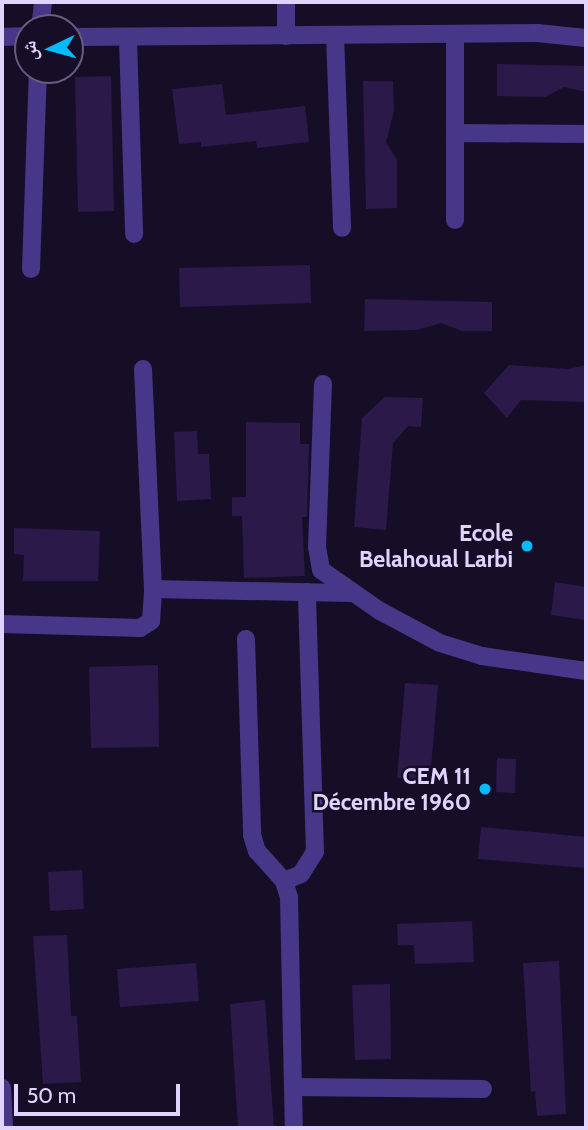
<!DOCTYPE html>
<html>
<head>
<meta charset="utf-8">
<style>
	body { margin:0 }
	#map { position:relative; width:588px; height:1130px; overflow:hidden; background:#160e27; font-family:Cabin,"Noto Naskh Arabic",sans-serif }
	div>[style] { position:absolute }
	.building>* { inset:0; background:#2b1949 }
	.minor>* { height:18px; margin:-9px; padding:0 9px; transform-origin:9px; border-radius:9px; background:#473788 }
	.dots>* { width:19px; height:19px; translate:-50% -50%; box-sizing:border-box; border:4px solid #160e27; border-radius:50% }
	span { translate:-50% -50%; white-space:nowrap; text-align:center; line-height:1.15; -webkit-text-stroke:5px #160e27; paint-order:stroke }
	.poi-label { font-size:23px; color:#e0d4ff; font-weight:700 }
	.right { translate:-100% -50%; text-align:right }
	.frame { position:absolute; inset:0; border:4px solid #e0d4ff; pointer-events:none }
	.north { position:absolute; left:14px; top:14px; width:70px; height:70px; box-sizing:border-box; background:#160e27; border:2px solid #675d7d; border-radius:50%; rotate:265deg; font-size:19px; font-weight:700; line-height:28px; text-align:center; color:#e0d4ff }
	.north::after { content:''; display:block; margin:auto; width:24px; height:32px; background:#00bcff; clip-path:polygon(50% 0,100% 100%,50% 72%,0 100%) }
	.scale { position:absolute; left:14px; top:1084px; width:166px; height:32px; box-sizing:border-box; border:4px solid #e0d4ff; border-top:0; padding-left:9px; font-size:21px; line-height:24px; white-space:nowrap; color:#e0d4ff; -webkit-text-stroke:5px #160e27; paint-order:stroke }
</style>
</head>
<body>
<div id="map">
	<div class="building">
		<i style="clip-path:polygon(497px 64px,586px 66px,586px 92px,564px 87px,545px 97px,497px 96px)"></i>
		<i style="clip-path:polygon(111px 76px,114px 211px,78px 212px,75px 77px)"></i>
		<i style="clip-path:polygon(363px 81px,393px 81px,394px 111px,386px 142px,397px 160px,397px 208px,366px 209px)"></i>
		<i style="clip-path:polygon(222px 84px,226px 115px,305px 106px,309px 142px,257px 148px,256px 141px,201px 147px,201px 142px,179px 144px,172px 89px)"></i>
		<i style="clip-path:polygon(310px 265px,311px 303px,180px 307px,179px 268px)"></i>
		<i style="clip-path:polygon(365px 299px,492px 302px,492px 331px,462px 331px,441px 323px,417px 330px,364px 331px)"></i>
		<i style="clip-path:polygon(509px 365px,568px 369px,586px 365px,586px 402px,521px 400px,507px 418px,484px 393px)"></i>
		<i style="clip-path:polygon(385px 397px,423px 398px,421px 427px,408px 426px,393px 443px,386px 530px,354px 527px,362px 418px)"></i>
		<i style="clip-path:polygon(246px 422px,300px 423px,300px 444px,309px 444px,307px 517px,302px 517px,305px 576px,244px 578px,242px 516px,232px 516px,232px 497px,246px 497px)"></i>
		<i style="clip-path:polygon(197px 431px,198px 454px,209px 454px,211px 499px,177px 501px,174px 432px)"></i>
		<i style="clip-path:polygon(14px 528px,100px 531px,98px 581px,23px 581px,24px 555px,14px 554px)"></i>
		<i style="clip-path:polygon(555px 582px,586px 587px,586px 620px,551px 615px)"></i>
		<i style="clip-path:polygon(158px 665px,159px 747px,91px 748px,89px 667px)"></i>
		<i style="clip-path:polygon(405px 683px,438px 685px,430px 780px,397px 778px)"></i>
		<i style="clip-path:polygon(497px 758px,516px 759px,515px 793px,496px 792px)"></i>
		<i style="clip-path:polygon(481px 827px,586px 837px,586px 868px,478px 859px)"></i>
		<i style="clip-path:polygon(82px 870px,84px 909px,50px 911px,48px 872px)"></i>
		<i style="clip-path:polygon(472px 921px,474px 962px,415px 964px,414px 945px,398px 945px,397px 924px)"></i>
		<i style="clip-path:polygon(67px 935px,71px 1016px,77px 1016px,81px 1082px,43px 1084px,33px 936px)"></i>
		<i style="clip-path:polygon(559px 961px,566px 1114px,537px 1116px,535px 1091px,531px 1092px,523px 963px)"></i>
		<i style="clip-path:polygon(196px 963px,199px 1001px,120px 1007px,117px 969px)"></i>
		<i style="clip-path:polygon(390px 984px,391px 1059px,355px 1060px,352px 985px)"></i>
		<i style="clip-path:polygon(265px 1000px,274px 1128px,238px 1128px,230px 1004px)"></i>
	</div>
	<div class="minor">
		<i style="left:40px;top:28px;width:26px;rotate:-83deg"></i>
		<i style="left:335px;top:35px;width:193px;rotate:87.9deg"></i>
		<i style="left:286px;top:36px;width:34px;rotate:-90deg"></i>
		<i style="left:455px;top:36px;width:184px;rotate:90deg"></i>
		<i style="left:2px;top:37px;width:26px;rotate:-2deg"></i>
		<i style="left:70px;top:37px;width:467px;rotate:-0.5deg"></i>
		<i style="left:537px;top:33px;width:49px;rotate:5.8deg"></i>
		<i style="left:128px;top:39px;width:195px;rotate:88.2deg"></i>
		<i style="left:455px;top:133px;width:131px;rotate:0.4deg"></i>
		<i style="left:31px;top:269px;width:199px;rotate:-88deg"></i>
		<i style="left:143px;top:369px;width:220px;rotate:87.4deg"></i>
		<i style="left:153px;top:589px;width:197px;rotate:1.2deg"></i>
		<i style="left:323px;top:384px;width:163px;rotate:92.1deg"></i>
		<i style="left:317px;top:547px;width:23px;rotate:80deg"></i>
		<i style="left:321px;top:570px;width:72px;rotate:34.8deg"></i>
		<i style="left:380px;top:611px;width:68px;rotate:28.1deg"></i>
		<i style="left:440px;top:643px;width:44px;rotate:17.2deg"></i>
		<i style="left:482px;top:656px;width:105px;rotate:8.2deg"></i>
		<i style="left:2px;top:624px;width:138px;rotate:1.7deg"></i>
		<i style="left:140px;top:628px;width:13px;rotate:-32deg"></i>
		<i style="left:151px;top:621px;width:32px;rotate:-86deg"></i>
		<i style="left:246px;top:639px;width:196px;rotate:88.2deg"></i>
		<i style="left:252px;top:835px;width:17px;rotate:73deg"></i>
		<i style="left:257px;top:851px;width:40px;rotate:48deg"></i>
		<i style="left:284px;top:881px;width:17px;rotate:73deg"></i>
		<i style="left:289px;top:897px;width:231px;rotate:88.8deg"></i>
		<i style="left:284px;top:881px;width:18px;rotate:-22deg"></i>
		<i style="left:301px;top:874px;width:26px;rotate:-58deg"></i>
		<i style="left:315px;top:852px;width:260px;rotate:-91.8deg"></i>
		<i style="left:293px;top:1087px;width:190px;rotate:0.6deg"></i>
		<i style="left:2px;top:1088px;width:40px;rotate:87.1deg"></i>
	</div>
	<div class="dots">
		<i style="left:527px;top:546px;background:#00bcff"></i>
		<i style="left:485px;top:789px;background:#00bcff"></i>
	</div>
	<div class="poi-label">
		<span class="right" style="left:513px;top:546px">Ecole<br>Belahoual Larbi</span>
		<span class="right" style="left:471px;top:789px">CEM 11<br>Décembre 1960</span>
	</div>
	<div class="frame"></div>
	<div class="north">ش</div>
	<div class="scale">50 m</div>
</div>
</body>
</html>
